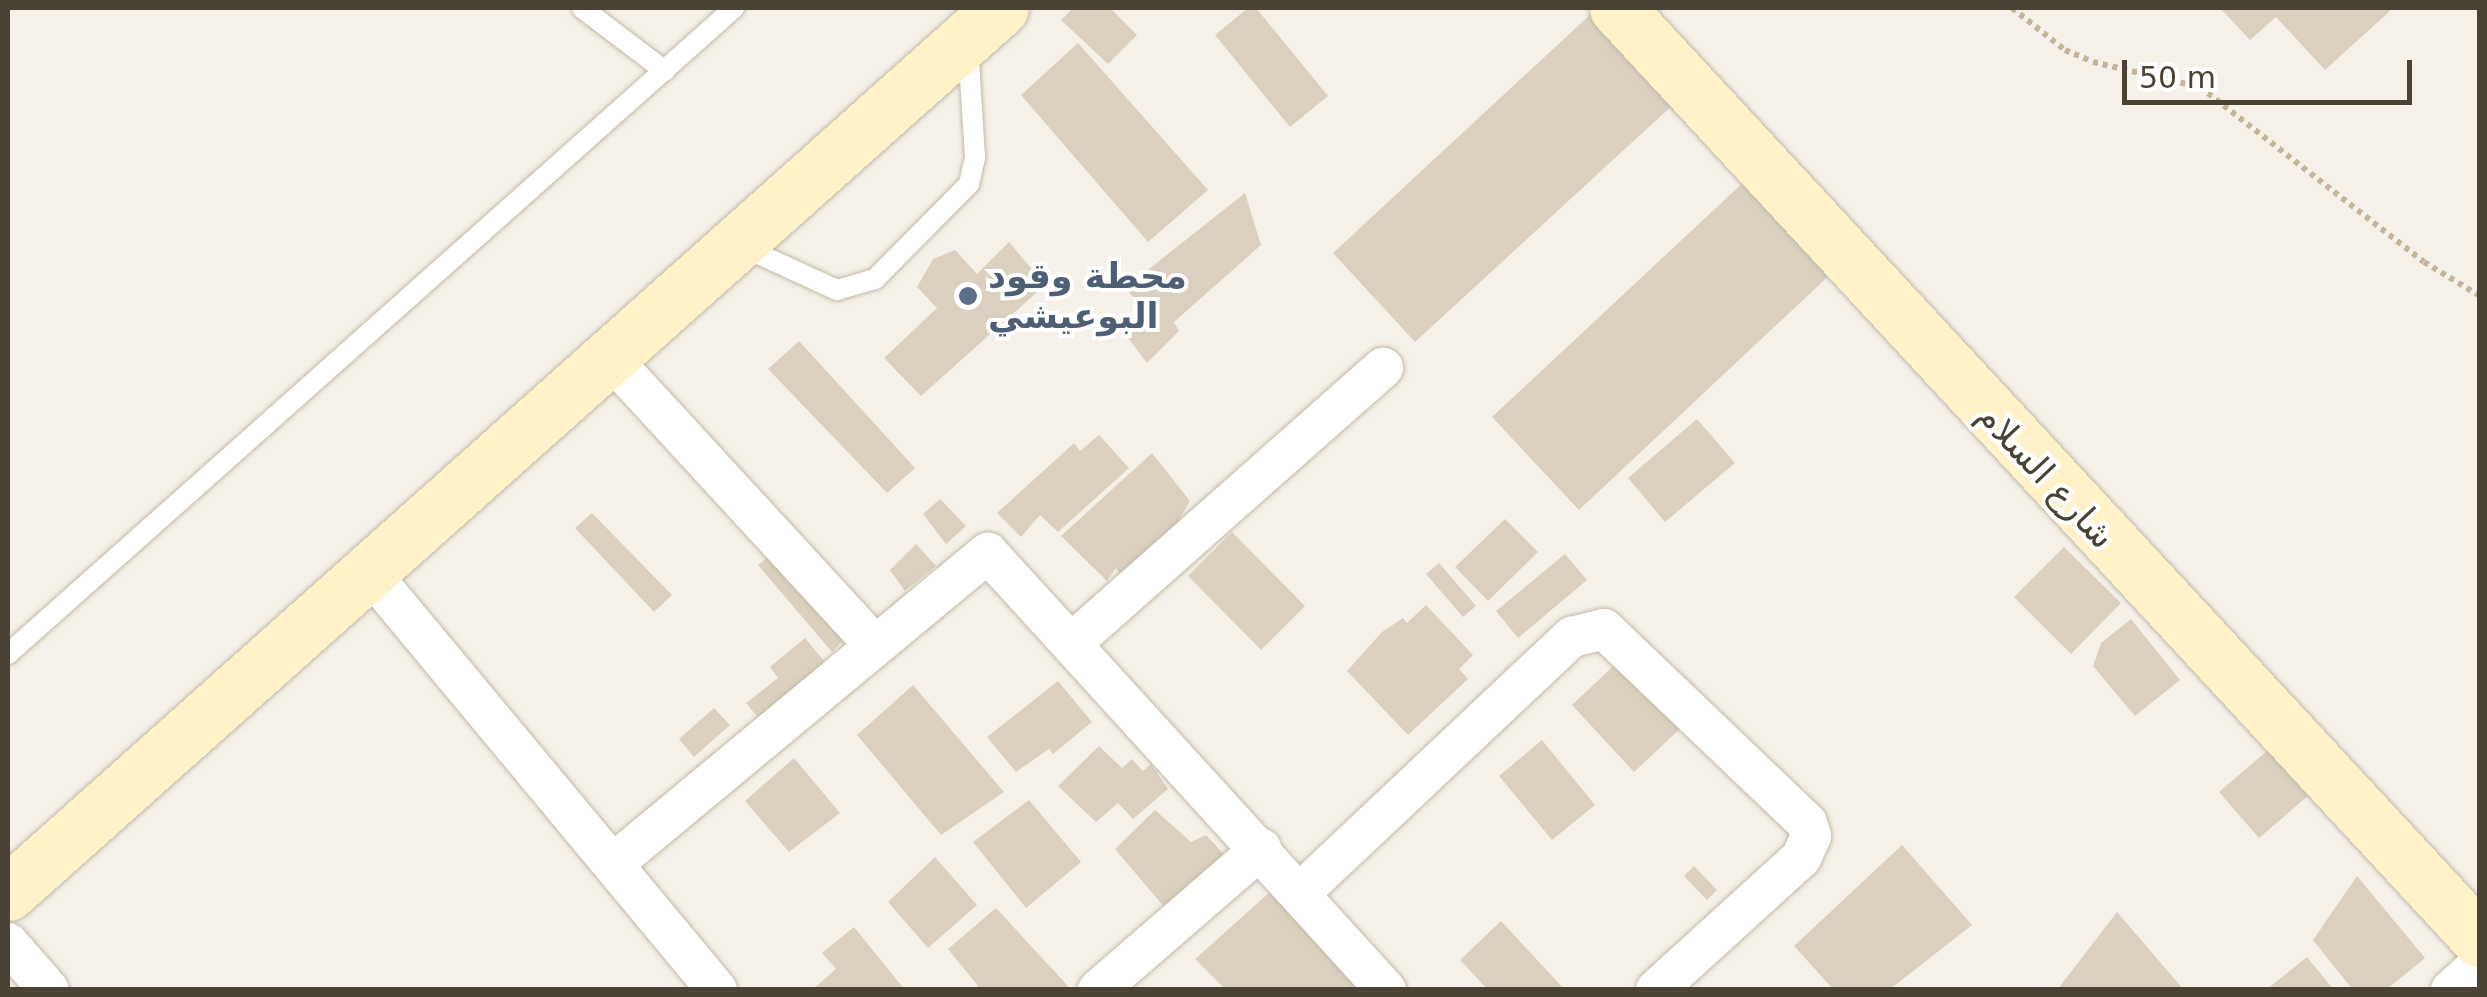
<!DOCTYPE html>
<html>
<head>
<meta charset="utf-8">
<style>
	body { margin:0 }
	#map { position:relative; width:2487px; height:997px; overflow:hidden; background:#f5f1e8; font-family:"DejaVu Sans","Noto Naskh Arabic",sans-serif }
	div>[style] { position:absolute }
	.building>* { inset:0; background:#dbd0bf }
	.path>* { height:6px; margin-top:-3px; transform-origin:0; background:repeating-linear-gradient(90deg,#c5b699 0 5px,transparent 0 10px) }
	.roads { filter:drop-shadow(0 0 2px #c2baa9) drop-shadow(0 0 2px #c2baa9) }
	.lane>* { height:20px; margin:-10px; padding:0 10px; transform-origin:10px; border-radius:10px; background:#fff }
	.street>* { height:40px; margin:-20px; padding:0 20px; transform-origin:20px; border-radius:20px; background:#fff }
	.secondary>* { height:55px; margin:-27.5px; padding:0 27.5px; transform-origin:27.5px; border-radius:27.5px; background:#fff2c8 }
	.dots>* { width:28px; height:28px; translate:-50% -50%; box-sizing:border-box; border:5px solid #fff; border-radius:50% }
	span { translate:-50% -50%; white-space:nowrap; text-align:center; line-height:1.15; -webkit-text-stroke:8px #fff; paint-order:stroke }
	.service-label { font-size:35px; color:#4e5e75; font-weight:700 }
	.left { translate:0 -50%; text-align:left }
	.street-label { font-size:35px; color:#4a4235 }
	.frame { position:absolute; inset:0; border:10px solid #4a4235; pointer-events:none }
	.scale { position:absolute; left:2122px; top:60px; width:290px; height:45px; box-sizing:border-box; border:5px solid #4a4235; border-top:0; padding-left:12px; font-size:30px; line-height:35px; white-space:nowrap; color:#4a4235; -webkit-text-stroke:8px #fff; paint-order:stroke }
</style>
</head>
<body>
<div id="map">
	<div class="building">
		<i style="clip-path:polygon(1073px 8px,1110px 8px,1137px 35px,1108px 64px,1061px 20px)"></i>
		<i style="clip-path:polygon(1248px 8px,1256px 8px,1328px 96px,1290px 127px,1215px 35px)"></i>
		<i style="clip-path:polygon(2220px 8px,2386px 8px,2390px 11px,2325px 70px,2276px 17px,2250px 40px)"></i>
		<i style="clip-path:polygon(1593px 12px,1676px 102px,1415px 342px,1333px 253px)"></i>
		<i style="clip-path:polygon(1078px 43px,1208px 190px,1148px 242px,1021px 95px)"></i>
		<i style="clip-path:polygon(1748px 178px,1834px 271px,1579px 510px,1492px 417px)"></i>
		<i style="clip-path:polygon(1245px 193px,1261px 245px,1174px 322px,1179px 331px,1147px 363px,1123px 331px,1145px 310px,1125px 288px)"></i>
		<i style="clip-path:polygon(1009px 242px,1045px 285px,921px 396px,884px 358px,937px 308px,917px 287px,933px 259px,955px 250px,977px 274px)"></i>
		<i style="clip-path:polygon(799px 341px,915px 468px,887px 493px,768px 369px)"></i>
		<i style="clip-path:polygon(1697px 419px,1735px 463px,1665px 522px,1628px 478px)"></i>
		<i style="clip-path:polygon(1099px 435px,1129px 468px,1058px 532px,1040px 515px,1021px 537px,997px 513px,1074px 443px,1080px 451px)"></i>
		<i style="clip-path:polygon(1152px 453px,1190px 501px,1175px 526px,1122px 577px,1116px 568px,1107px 581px,1061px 536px)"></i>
		<i style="clip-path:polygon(940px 499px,966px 526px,946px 544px,923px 514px)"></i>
		<i style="clip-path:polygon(592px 513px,672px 595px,654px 612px,575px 528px)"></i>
		<i style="clip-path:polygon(1505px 519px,1538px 552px,1488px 601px,1455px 567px)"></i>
		<i style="clip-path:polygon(1232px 532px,1305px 606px,1261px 650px,1188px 576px)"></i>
		<i style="clip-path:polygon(916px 544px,936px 566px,905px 591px,890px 570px)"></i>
		<i style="clip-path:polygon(2064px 547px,2121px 603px,2071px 654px,2014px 597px)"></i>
		<i style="clip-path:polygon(778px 549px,854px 629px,832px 652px,758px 565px)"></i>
		<i style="clip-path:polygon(1565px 554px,1587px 580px,1518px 638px,1496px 611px)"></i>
		<i style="clip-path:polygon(1439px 563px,1476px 606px,1463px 617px,1426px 574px)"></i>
		<i style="clip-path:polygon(1426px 605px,1473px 655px,1459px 669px,1468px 679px,1408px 735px,1347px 671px,1382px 632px,1403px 618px,1407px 623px)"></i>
		<i style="clip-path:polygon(2131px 619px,2180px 680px,2135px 716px,2093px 666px,2101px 643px)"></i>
		<i style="clip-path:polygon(805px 638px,829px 667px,761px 721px,746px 703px,778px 678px,770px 667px)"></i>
		<i style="clip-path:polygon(1623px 657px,1685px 724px,1634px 772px,1572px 705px)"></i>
		<i style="clip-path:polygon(1058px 681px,1092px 722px,1053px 754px,1049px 749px,1016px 772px,987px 737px)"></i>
		<i style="clip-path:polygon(913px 685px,1004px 792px,941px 835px,857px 735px)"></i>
		<i style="clip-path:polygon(714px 708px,730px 725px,694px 757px,679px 739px)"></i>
		<i style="clip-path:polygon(1542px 740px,1595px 805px,1552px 840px,1499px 776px)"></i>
		<i style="clip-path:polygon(1099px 746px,1122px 768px,1132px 759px,1143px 771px,1151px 764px,1168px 789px,1133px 819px,1118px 803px,1096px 822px,1058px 786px)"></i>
		<i style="clip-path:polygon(2268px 750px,2308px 796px,2259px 838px,2219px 792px)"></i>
		<i style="clip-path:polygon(794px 758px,840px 813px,789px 852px,745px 801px)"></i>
		<i style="clip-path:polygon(1029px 800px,1081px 862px,1026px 908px,973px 842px)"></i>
		<i style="clip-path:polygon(1155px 810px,1191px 842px,1206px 835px,1232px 863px,1165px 908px,1115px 849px)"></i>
		<i style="clip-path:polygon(1902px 845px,1972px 925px,1889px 990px,1834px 990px,1794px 946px)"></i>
		<i style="clip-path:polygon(935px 857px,977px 905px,928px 948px,888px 902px)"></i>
		<i style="clip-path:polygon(1694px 866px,1717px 890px,1707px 900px,1684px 876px)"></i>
		<i style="clip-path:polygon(2357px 876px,2425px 958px,2386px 990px,2353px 990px,2313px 940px)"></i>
		<i style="clip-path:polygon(1279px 884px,1371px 990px,1226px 990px,1195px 959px)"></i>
		<i style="clip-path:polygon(996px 908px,1068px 986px,1064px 990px,973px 990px,978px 986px,948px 949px)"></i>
		<i style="clip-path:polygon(2117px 912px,2184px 990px,2057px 990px)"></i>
		<i style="clip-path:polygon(1501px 921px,1565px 990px,1488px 990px,1460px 960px)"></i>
		<i style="clip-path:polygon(854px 927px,905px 990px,812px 990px,836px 969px,822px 953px)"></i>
		<i style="clip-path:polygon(2307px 957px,2334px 990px,2266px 990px)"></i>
	</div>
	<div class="path">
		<i style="left:2012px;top:8px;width:68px;rotate:38.4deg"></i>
		<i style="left:2065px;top:50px;width:30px;rotate:23deg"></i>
		<i style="left:2093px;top:62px;width:110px;rotate:13.2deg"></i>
		<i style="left:2200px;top:87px;width:284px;rotate:38deg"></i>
		<i style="left:2424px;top:262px;width:66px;rotate:31.3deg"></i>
	</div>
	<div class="roads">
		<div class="lane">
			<i style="left:582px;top:8px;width:104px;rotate:37.2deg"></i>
			<i style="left:739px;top:245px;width:108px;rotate:24.7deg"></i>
			<i style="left:837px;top:290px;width:40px;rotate:-16deg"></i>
			<i style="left:875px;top:279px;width:134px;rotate:-45.3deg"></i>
			<i style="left:969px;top:184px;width:28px;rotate:-77deg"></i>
			<i style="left:975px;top:157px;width:110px;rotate:-93.6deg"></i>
			<i style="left:8px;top:654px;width:972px;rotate:-41.66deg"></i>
		</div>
		<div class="street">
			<i style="left:606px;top:353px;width:394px;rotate:47.4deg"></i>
			<i style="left:366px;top:568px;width:549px;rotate:50.25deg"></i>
			<i style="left:1073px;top:642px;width:414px;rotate:-41.5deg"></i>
			<i style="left:614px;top:863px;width:486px;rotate:-39.7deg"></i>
			<i style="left:988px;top:553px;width:591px;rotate:47.67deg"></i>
			<i style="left:1300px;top:893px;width:374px;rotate:-43.3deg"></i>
			<i style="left:1572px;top:637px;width:33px;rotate:-14deg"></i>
			<i style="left:1604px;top:629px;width:281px;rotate:43.7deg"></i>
			<i style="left:1807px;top:823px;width:14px;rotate:73deg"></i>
			<i style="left:1811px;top:836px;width:24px;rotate:114deg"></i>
			<i style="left:1801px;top:858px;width:196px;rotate:137.7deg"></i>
			<i style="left:8px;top:943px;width:62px;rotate:48.9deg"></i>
			<i style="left:1098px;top:990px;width:216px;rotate:-40.9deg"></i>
			<i style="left:2451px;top:990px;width:39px;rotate:-42deg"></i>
		</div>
		<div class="secondary">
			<i style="left:1617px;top:8px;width:1270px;rotate:47.2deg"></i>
			<i style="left:8px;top:893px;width:1330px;rotate:-41.71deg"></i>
		</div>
	</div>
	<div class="dots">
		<i style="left:968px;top:296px;background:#5c6f8a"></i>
	</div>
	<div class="service-label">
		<span class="left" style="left:988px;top:296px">محطة وقود<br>البوعيشي</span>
	</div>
	<div class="street-label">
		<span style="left:2046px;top:476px;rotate:47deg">شارع السلام</span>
	</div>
	<div class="frame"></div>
	<div class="scale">50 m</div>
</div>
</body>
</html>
